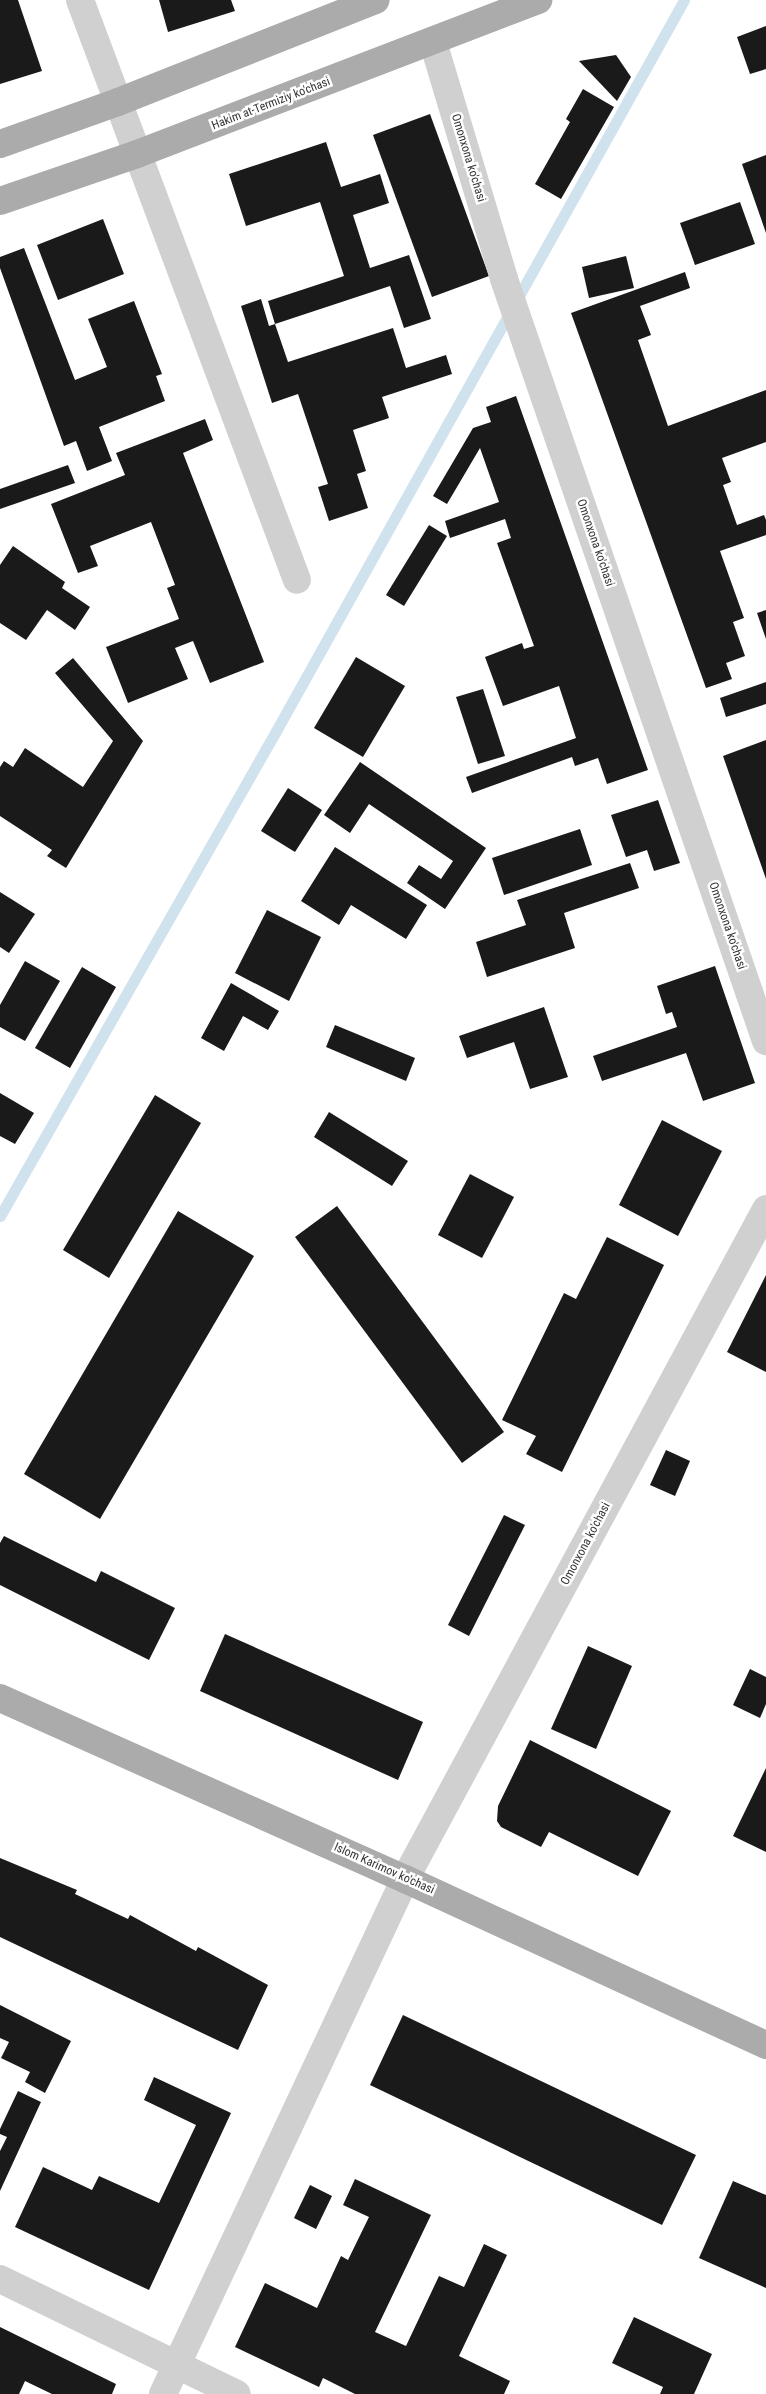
<!DOCTYPE html>
<html>
<head>
<meta charset="utf-8">
<style>
	body { margin:0 }
	#map { position:relative; width:766px; height:2394px; overflow:hidden; background:#fff; font-family:"Roboto Condensed",sans-serif }
	div>[style] { position:absolute }
	.stream>* { height:11px; margin:-5.5px; padding:0 5.5px; transform-origin:5.5px; border-radius:5.5px; background:#cfe2ee }
	.building>* { inset:0; background:#1a1a1a }
	.minor>* { height:28px; margin:-14px; padding:0 14px; transform-origin:14px; border-radius:14px; background:#d0d0d0 }
	.major>* { height:28px; margin:-14px; padding:0 14px; transform-origin:14px; border-radius:14px; background:#ababab }
	span { translate:-50% -50%; white-space:nowrap; text-align:center; line-height:1.15; -webkit-text-stroke:5px #fff; paint-order:stroke }
	.street-label { font-size:12px; color:#333 }
</style>
</head>
<body>
<div id="map">
	<div class="stream">
		<i style="left:0;top:1216px;width:558px;rotate:-60.36deg"></i>
		<i style="left:276px;top:731px;width:837px;rotate:-60.83deg"></i>
	</div>
	<div class="building">
		<i style="clip-path:polygon(0 0,18px 0,42px 71px,0 84px)"></i>
		<i style="clip-path:polygon(159px 0,231px 0,235px 11px,168px 32px)"></i>
		<i style="clip-path:polygon(766px 26px,766px 69px,750px 74px,737px 37px)"></i>
		<i style="clip-path:polygon(616px 55px,631px 77px,617px 101px,579px 61px)"></i>
		<i style="clip-path:polygon(583px 89px,614px 107px,561px 199px,535px 184px,570px 122px,566px 119px)"></i>
		<i style="clip-path:polygon(430px 114px,489px 276px,432px 297px,373px 135px)"></i>
		<i style="clip-path:polygon(326px 142px,341px 187px,380px 174px,389px 203px,353px 215px,370px 268px,409px 255px,431px 319px,404px 328px,390px 286px,275px 324px,268px 301px,344px 276px,320px 202px,246px 226px,229px 174px)"></i>
		<i style="clip-path:polygon(766px 155px,766px 233px,742px 164px)"></i>
		<i style="clip-path:polygon(740px 202px,755px 244px,695px 265px,680px 223px)"></i>
		<i style="clip-path:polygon(103px 219px,124px 274px,58px 300px,37px 245px)"></i>
		<i style="clip-path:polygon(24px 248px,75px 380px,107px 367px,88px 319px,134px 301px,162px 374px,156px 376px,165px 401px,99px 427px,112px 461px,87px 471px,76px 441px,64px 446px,0 268px,0 257px)"></i>
		<i style="clip-path:polygon(626px 256px,634px 288px,589px 298px,582px 267px)"></i>
		<i style="clip-path:polygon(685px 272px,690px 288px,640px 306px,651px 335px,638px 340px,668px 426px,766px 390px,766px 442px,722px 458px,731px 482px,723px 485px,737px 525px,764px 515px,766px 520px,766px 535px,720px 551px,744px 618px,733px 622px,745px 656px,726px 663px,732px 679px,706px 688px,571px 313px)"></i>
		<i style="clip-path:polygon(261px 299px,269px 326px,275px 324px,288px 362px,393px 328px,406px 368px,446px 355px,452px 374px,382px 397px,389px 418px,353px 430px,366px 471px,357px 474px,368px 508px,329px 521px,318px 487px,328px 484px,298px 394px,272px 403px,241px 306px)"></i>
		<i style="clip-path:polygon(516px 396px,648px 770px,607px 784px,598px 758px,575px 766px,572px 757px,472px 793px,466px 777px,576px 738px,559px 686px,503px 706px,485px 657px,522px 643px,524px 649px,534px 646px,497px 543px,511px 538px,505px 519px,450px 538px,445px 521px,499px 502px,480px 448px,447px 504px,433px 496px,473px 428px,491px 422px,486px 407px)"></i>
		<i style="clip-path:polygon(205px 419px,213px 440px,183px 453px,264px 662px,210px 683px,193px 641px,175px 648px,188px 679px,128px 703px,106px 647px,179px 619px,167px 588px,175px 585px,151px 522px,90px 546px,98px 566px,78px 573px,51px 504px,125px 475px,116px 453px)"></i>
		<i style="clip-path:polygon(68px 465px,75px 483px,0 509px,0 489px)"></i>
		<i style="clip-path:polygon(429px 525px,447px 536px,404px 606px,386px 595px)"></i>
		<i style="clip-path:polygon(13px 546px,65px 582px,62px 588px,90px 607px,75px 630px,47px 610px,26px 640px,0 623px,0 565px)"></i>
		<i style="clip-path:polygon(766px 610px,766px 639px,757px 613px)"></i>
		<i style="clip-path:polygon(356px 657px,405px 686px,363px 757px,314px 728px)"></i>
		<i style="clip-path:polygon(73px 658px,143px 741px,66px 868px,47px 856px,52px 850px,0 816px,0 767px,4px 761px,13px 767px,25px 748px,83px 787px,113px 741px,55px 673px)"></i>
		<i style="clip-path:polygon(766px 682px,766px 704px,726px 717px,720px 698px)"></i>
		<i style="clip-path:polygon(483px 689px,505px 756px,478px 764px,456px 697px)"></i>
		<i style="clip-path:polygon(766px 740px,766px 879px,723px 756px)"></i>
		<i style="clip-path:polygon(360px 762px,486px 848px,445px 909px,407px 883px,419px 865px,441px 879px,453px 861px,369px 804px,350px 833px,324px 815px)"></i>
		<i style="clip-path:polygon(288px 788px,322px 810px,295px 852px,261px 831px)"></i>
		<i style="clip-path:polygon(658px 800px,680px 863px,654px 871px,647px 850px,626px 857px,611px 815px)"></i>
		<i style="clip-path:polygon(580px 829px,592px 865px,504px 895px,492px 858px)"></i>
		<i style="clip-path:polygon(335px 847px,427px 905px,406px 939px,351px 905px,339px 925px,301px 901px)"></i>
		<i style="clip-path:polygon(630px 863px,639px 888px,564px 913px,575px 948px,487px 977px,476px 942px,526px 925px,517px 900px)"></i>
		<i style="clip-path:polygon(0 892px,35px 914px,9px 953px,0 947px)"></i>
		<i style="clip-path:polygon(267px 910px,321px 937px,289px 1001px,235px 973px)"></i>
		<i style="clip-path:polygon(25px 961px,60px 981px,25px 1041px,0 1027px,0 1005px)"></i>
		<i style="clip-path:polygon(715px 966px,755px 1083px,703px 1101px,686px 1053px,602px 1081px,593px 1056px,677px 1027px,672px 1012px,666px 1014px,657px 986px)"></i>
		<i style="clip-path:polygon(82px 967px,116px 987px,70px 1068px,35px 1048px)"></i>
		<i style="clip-path:polygon(231px 983px,279px 1011px,268px 1030px,243px 1016px,224px 1051px,201px 1038px)"></i>
		<i style="clip-path:polygon(544px 1007px,568px 1077px,530px 1089px,514px 1042px,467px 1058px,459px 1036px)"></i>
		<i style="clip-path:polygon(335px 1025px,415px 1058px,406px 1081px,326px 1047px)"></i>
		<i style="clip-path:polygon(0 1093px,34px 1113px,15px 1144px,0 1136px)"></i>
		<i style="clip-path:polygon(155px 1095px,201px 1123px,109px 1278px,63px 1250px)"></i>
		<i style="clip-path:polygon(329px 1112px,408px 1161px,392px 1186px,314px 1137px)"></i>
		<i style="clip-path:polygon(662px 1120px,722px 1151px,678px 1236px,619px 1205px)"></i>
		<i style="clip-path:polygon(470px 1174px,514px 1197px,482px 1258px,438px 1235px)"></i>
		<i style="clip-path:polygon(337px 1206px,504px 1432px,462px 1463px,295px 1237px)"></i>
		<i style="clip-path:polygon(178px 1211px,254px 1256px,100px 1519px,24px 1474px)"></i>
		<i style="clip-path:polygon(607px 1237px,664px 1265px,562px 1472px,526px 1454px,536px 1436px,502px 1420px,564px 1293px,576px 1299px)"></i>
		<i style="clip-path:polygon(766px 1275px,766px 1372px,727px 1352px)"></i>
		<i style="clip-path:polygon(666px 1450px,690px 1461px,675px 1496px,650px 1485px)"></i>
		<i style="clip-path:polygon(504px 1515px,525px 1525px,469px 1636px,448px 1625px)"></i>
		<i style="clip-path:polygon(4px 1536px,96px 1582px,101px 1571px,175px 1608px,149px 1660px,0 1585px,0 1543px)"></i>
		<i style="clip-path:polygon(225px 1634px,423px 1722px,398px 1780px,200px 1691px)"></i>
		<i style="clip-path:polygon(588px 1646px,632px 1666px,596px 1749px,551px 1729px)"></i>
		<i style="clip-path:polygon(750px 1669px,766px 1677px,766px 1704px,760px 1718px,733px 1705px)"></i>
		<i style="clip-path:polygon(530px 1740px,671px 1811px,638px 1876px,549px 1832px,541px 1847px,501px 1827px,497px 1821px,498px 1806px)"></i>
		<i style="clip-path:polygon(766px 1768px,766px 1852px,733px 1836px)"></i>
		<i style="clip-path:polygon(0 1858px,77px 1890px,75px 1894px,128px 1919px,130px 1915px,196px 1951px,198px 1947px,268px 1985px,238px 2050px,0 1937px)"></i>
		<i style="clip-path:polygon(0 2005px,71px 2041px,45px 2093px,25px 2082px,30px 2072px,1px 2058px,9px 2042px,0 2038px)"></i>
		<i style="clip-path:polygon(403px 2015px,696px 2155px,662px 2225px,370px 2085px)"></i>
		<i style="clip-path:polygon(154px 2077px,231px 2113px,149px 2290px,15px 2227px,43px 2167px,92px 2190px,99px 2176px,159px 2203px,196px 2125px,144px 2100px)"></i>
		<i style="clip-path:polygon(18px 2091px,41px 2102px,0 2191px,0 2151px,7px 2137px,0 2134px,0 2129px)"></i>
		<i style="clip-path:polygon(355px 2179px,431px 2215px,375px 2332px,406px 2346px,439px 2276px,464px 2287px,484px 2244px,507px 2255px,459px 2356px,510px 2381px,504px 2394px,355px 2394px,323px 2378px,319px 2387px,235px 2347px,265px 2283px,317px 2308px,341px 2256px,348px 2260px,369px 2217px,343px 2205px)"></i>
		<i style="clip-path:polygon(733px 2181px,766px 2195px,766px 2288px,699px 2258px)"></i>
		<i style="clip-path:polygon(310px 2185px,332px 2196px,316px 2229px,294px 2218px)"></i>
		<i style="clip-path:polygon(634px 2317px,712px 2354px,694px 2394px,660px 2394px,663px 2387px,612px 2363px)"></i>
		<i style="clip-path:polygon(0 2327px,116px 2384px,112px 2394px,52px 2394px,25px 2381px,19px 2394px,0 2394px)"></i>
	</div>
	<div class="minor">
		<i style="left:80px;top:0;width:619px;rotate:69.49deg"></i>
		<i style="left:433px;top:42px;width:247px;rotate:73.3deg"></i>
		<i style="left:504px;top:279px;width:806px;rotate:71.03deg"></i>
		<i style="left:0;top:2279px;width:263px;rotate:25.9deg"></i>
		<i style="left:163px;top:2394px;width:569px;rotate:-64.83deg"></i>
		<i style="left:405px;top:1879px;width:761px;rotate:-61.68deg"></i>
	</div>
	<div class="major">
		<i style="left:0;top:144px;width:125px;rotate:-19.6deg"></i>
		<i style="left:118px;top:102px;width:277px;rotate:-21.6deg"></i>
		<i style="left:0;top:201px;width:145px;rotate:-18.9deg"></i>
		<i style="left:137px;top:154px;width:430px;rotate:-21deg"></i>
		<i style="left:0;top:1698px;width:444px;rotate:24.1deg"></i>
		<i style="left:405px;top:1879px;width:397px;rotate:24.7deg"></i>
	</div>
	<div class="street-label">
		<span style="left:271px;top:104px;rotate:-21deg">Hakim at-Termiziy ko'chasi</span>
		<span style="left:468px;top:158px;rotate:73deg">Omonxona ko'chasi</span>
		<span style="left:595px;top:543px;rotate:71deg">Omonxona ko'chasi</span>
		<span style="left:727px;top:926px;rotate:71deg">Omonxona ko'chasi</span>
		<span style="left:586px;top:1544px;rotate:-62deg">Omonxona ko'chasi</span>
		<span style="left:384px;top:1869px;rotate:24deg">Islom Karimov ko'chasi</span>
	</div>
</div>
</body>
</html>
